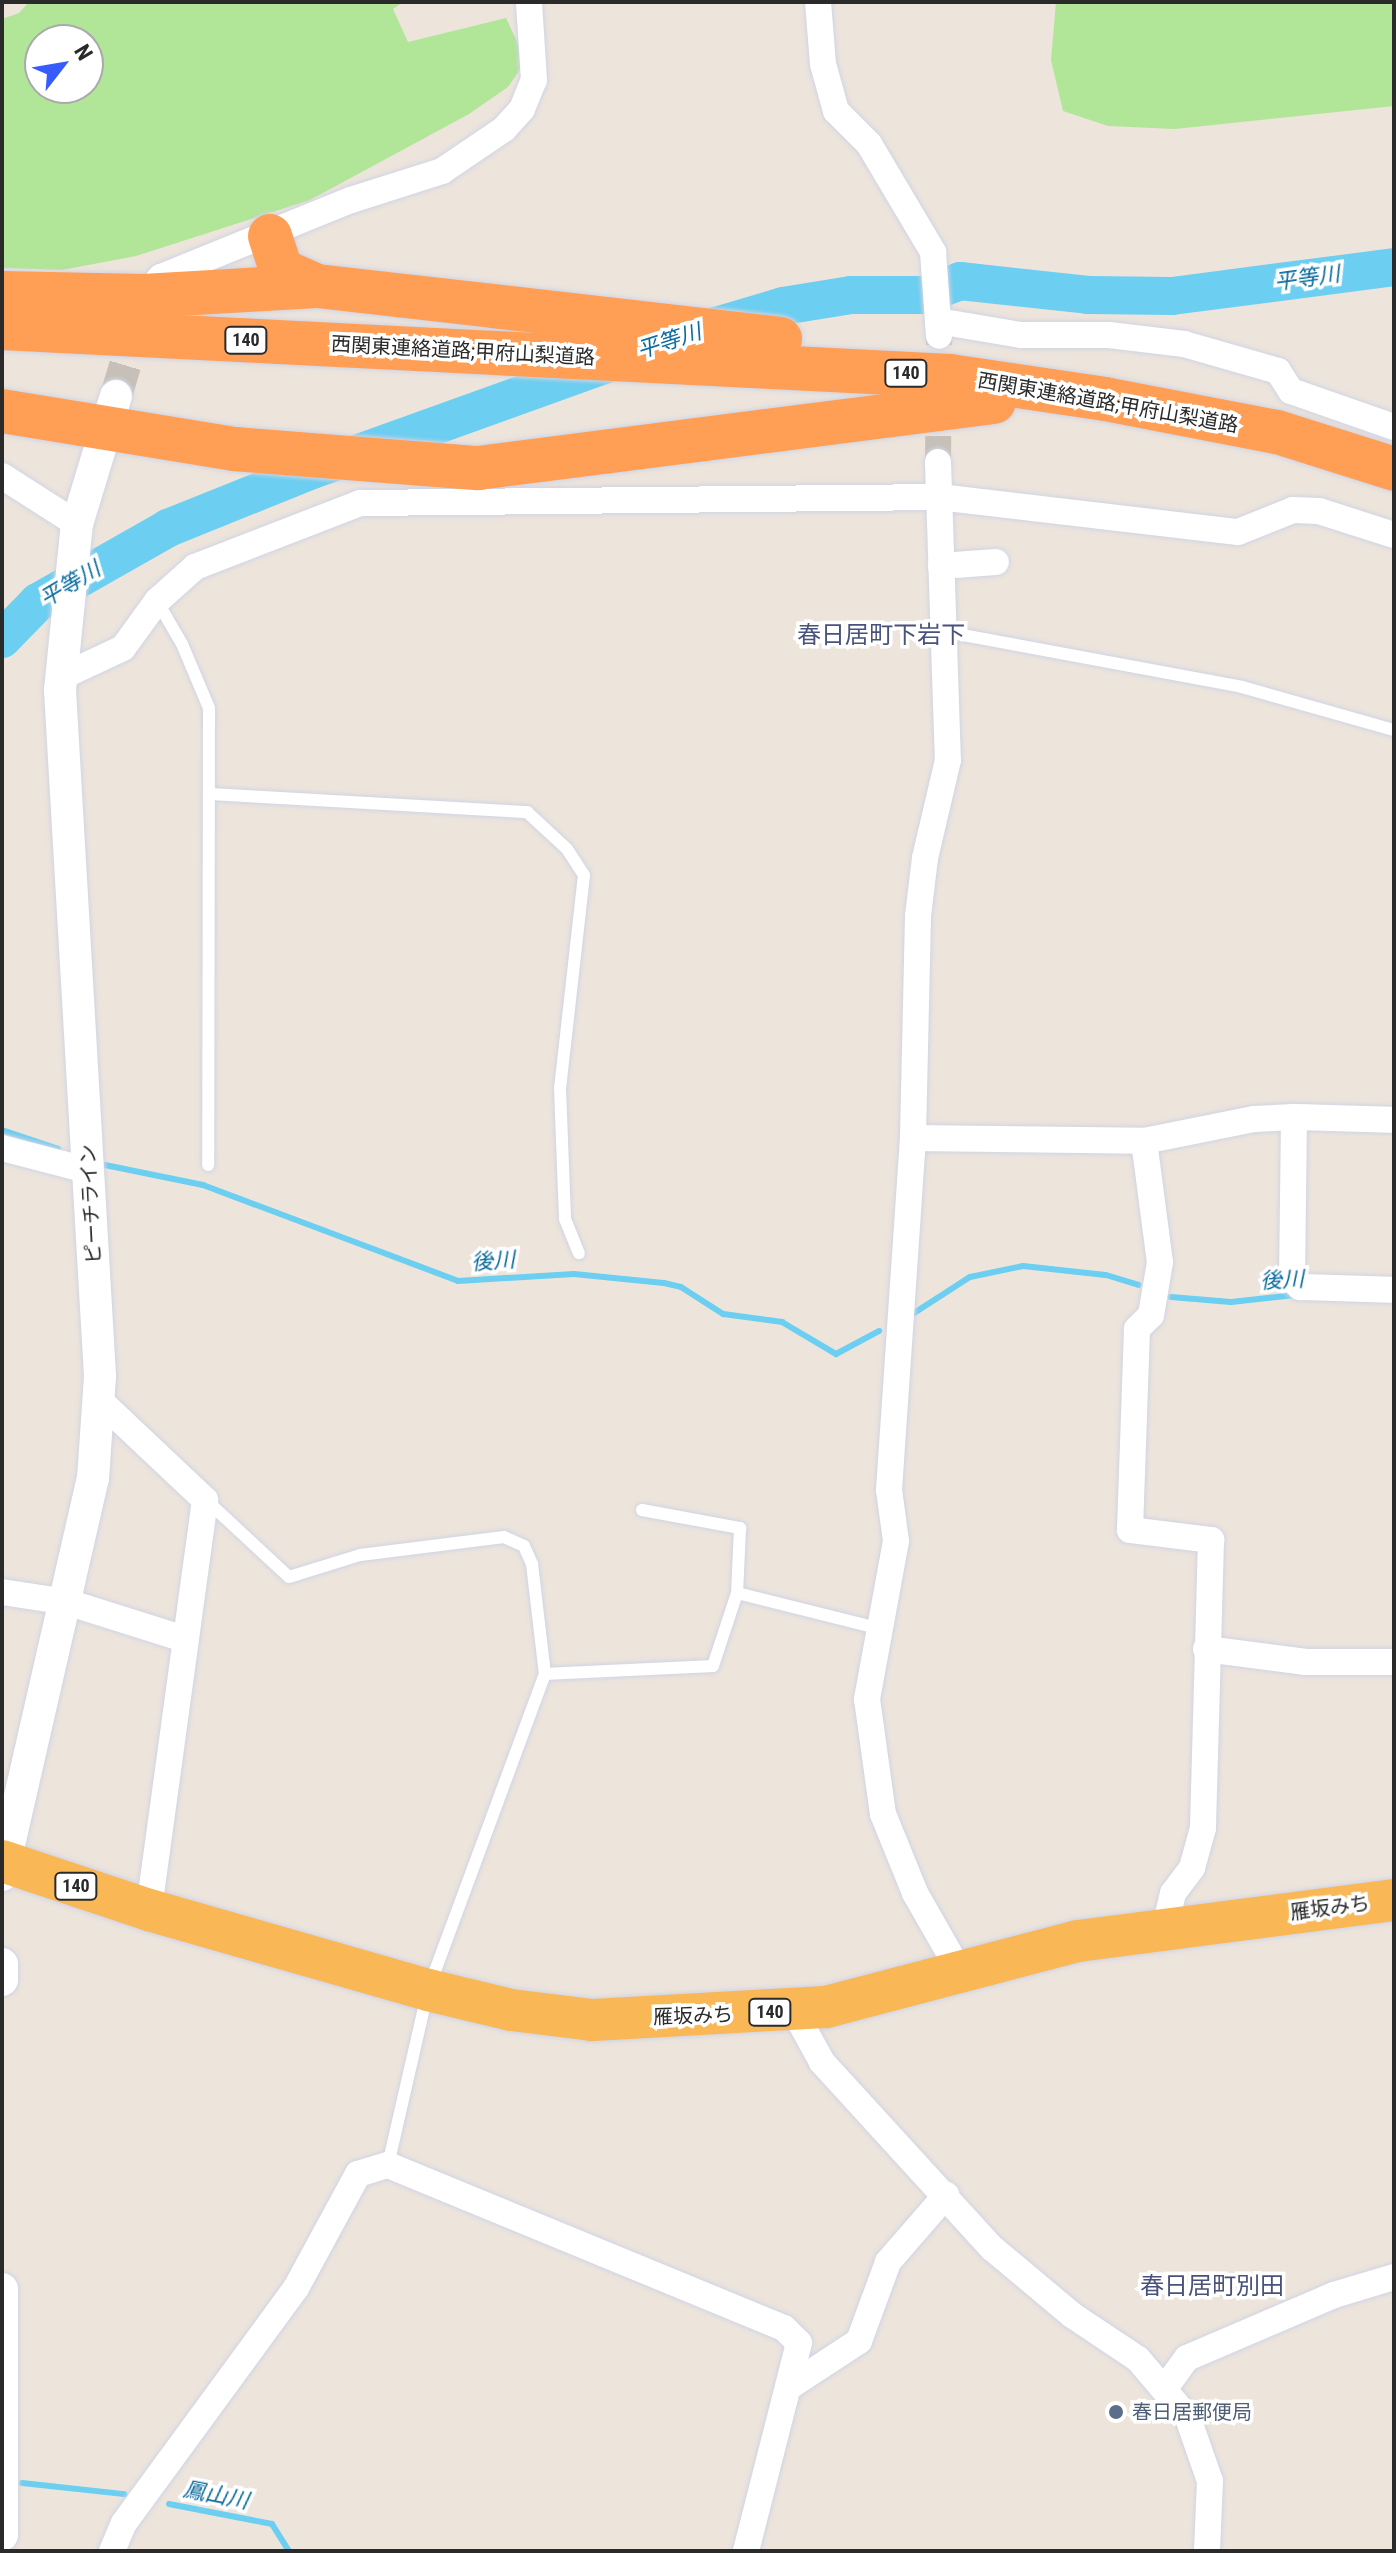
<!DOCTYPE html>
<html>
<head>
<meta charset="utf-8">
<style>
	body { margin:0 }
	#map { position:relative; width:1396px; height:2553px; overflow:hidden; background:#ede5dc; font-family:"Roboto Condensed","Noto Sans JP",sans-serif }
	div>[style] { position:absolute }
	.green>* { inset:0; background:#b1e597 }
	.stream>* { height:6px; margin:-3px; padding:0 3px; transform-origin:3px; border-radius:3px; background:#6ccef1 }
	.river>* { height:38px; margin:-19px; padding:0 19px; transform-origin:19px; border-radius:19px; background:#6ccef1 }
	.minor-tunnel>* { height:26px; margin-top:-13px; transform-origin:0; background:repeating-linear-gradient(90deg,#c6c0b8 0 26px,transparent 0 39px) }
	.tertiary-tunnel>* { height:32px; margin-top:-16px; transform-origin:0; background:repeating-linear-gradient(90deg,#c6c0b8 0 32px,transparent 0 48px) }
	.roads { filter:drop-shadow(0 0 2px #d1d4e3) drop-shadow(0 0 2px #d1d4e3) }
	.service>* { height:12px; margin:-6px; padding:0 6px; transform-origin:6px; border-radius:6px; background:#fff }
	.minor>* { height:26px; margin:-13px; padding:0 13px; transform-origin:13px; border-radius:13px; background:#fff }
	.tertiary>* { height:32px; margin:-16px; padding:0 16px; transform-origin:16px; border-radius:16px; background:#fff }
	.trunk>* { height:42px; margin:-21px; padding:0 21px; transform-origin:21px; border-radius:21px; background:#fab756 }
	.motorway>* { height:44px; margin:-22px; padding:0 22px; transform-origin:22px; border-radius:22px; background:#ff9e54 }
	.dots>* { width:22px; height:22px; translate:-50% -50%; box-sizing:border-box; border:4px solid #fff; border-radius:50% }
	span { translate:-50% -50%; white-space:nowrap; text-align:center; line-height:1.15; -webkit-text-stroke:7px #fff; paint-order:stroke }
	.shield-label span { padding:2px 6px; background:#fff; border:2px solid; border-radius:6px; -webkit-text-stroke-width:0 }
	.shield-label { font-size:18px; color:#2a2a2a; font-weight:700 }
	.street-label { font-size:20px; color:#2a2a2a }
	.service-label { font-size:20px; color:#4e5e75 }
	.left { translate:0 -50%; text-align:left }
	.water-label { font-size:22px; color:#0a6b9e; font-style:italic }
	.quarter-label { font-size:24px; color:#49527c }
	.frame { position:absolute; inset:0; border:4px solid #2a2a2a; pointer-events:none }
	.north { position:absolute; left:24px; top:24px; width:80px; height:80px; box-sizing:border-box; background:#fff; border:2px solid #aaa; border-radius:50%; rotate:59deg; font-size:22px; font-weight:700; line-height:32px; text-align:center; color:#2a2a2a }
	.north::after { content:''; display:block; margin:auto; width:28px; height:36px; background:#375cfe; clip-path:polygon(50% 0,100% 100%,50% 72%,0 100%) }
</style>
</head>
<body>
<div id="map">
	<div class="green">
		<i style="clip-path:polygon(evenodd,29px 2px,403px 2px,393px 9px,408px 42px,506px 18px,526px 61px,508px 87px,469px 114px,310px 200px,136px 256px,62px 270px,2px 268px,2px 19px,19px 13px,29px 2px,40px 40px,88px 40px,88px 88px,40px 88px,40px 40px)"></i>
		<i style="clip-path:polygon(1056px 2px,1394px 2px,1394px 106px,1175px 129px,1108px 126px,1063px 111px,1051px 60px)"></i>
	</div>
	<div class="stream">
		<i style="left:2px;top:1130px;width:59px;rotate:18.7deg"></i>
		<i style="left:105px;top:1165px;width:100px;rotate:11.5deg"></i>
		<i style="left:203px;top:1185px;width:272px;rotate:20.6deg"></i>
		<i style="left:458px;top:1281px;width:116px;rotate:-3.5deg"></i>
		<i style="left:574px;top:1274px;width:90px;rotate:5.7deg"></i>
		<i style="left:664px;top:1283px;width:17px;rotate:13deg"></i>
		<i style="left:681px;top:1287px;width:50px;rotate:32.7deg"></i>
		<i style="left:723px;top:1314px;width:60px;rotate:7.7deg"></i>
		<i style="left:782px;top:1322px;width:63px;rotate:30.7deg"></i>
		<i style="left:836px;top:1354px;width:49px;rotate:-28.1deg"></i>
		<i style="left:1171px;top:1297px;width:60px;rotate:4.8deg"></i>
		<i style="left:1231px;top:1302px;width:64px;rotate:-6.2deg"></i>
		<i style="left:911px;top:1315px;width:70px;rotate:-32.8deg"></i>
		<i style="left:970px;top:1277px;width:54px;rotate:-11.7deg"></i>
		<i style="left:1023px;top:1266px;width:83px;rotate:6.2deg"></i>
		<i style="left:1106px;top:1275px;width:34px;rotate:17deg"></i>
		<i style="left:22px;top:2483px;width:103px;rotate:6.2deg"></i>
		<i style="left:169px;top:2504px;width:105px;rotate:11deg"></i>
		<i style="left:272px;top:2524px;width:32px;rotate:58deg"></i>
	</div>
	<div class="river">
		<i style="left:706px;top:329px;width:80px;rotate:-16.6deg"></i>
		<i style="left:783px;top:306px;width:69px;rotate:-9.2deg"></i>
		<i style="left:851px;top:295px;width:73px"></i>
		<i style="left:924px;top:295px;width:39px;rotate:-21deg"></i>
		<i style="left:960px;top:281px;width:129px;rotate:6.2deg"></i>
		<i style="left:1088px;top:295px;width:84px;rotate:0.7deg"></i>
		<i style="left:1172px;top:296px;width:224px;rotate:-7.4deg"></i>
		<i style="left:2px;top:639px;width:52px;rotate:-45.8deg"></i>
		<i style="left:38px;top:602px;width:150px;rotate:-29.6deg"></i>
		<i style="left:168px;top:528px;width:155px;rotate:-21.9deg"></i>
		<i style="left:312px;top:470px;width:321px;rotate:-19.8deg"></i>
	</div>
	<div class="minor-tunnel">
		<i style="left:938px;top:462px;width:123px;rotate:-89.5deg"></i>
	</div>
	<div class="tertiary-tunnel">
		<i style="left:116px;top:396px;width:84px;rotate:-73.5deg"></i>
	</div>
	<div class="roads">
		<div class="service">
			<i style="left:157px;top:601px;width:50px;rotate:59.8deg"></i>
			<i style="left:182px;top:644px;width:69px;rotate:67.1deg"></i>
			<i style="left:209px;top:708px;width:457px;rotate:90.1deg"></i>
			<i style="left:941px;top:631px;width:306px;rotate:10.5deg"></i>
			<i style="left:1242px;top:687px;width:158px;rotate:15.8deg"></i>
			<i style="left:212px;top:794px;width:316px;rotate:3.3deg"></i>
			<i style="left:527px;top:812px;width:54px;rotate:42.8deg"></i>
			<i style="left:567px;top:849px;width:31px;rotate:57deg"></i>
			<i style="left:584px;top:875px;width:214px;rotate:96.4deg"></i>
			<i style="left:560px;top:1088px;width:131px;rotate:87.8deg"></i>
			<i style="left:565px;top:1219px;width:37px;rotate:68deg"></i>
			<i style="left:206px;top:1500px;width:113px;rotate:42.9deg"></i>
			<i style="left:289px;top:1577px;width:74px;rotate:-17.2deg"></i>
			<i style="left:360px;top:1555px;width:145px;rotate:-7.1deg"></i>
			<i style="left:504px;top:1537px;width:22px;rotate:24deg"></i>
			<i style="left:524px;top:1546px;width:20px;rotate:66deg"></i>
			<i style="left:532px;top:1564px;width:111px;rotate:83.3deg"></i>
			<i style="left:642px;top:1510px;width:100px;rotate:10.4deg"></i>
			<i style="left:740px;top:1528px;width:65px;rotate:92.6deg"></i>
			<i style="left:388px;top:2165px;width:180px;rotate:-77.1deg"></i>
			<i style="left:428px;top:1990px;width:337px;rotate:-69.7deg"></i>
			<i style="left:545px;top:1674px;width:168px;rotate:-2.7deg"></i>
			<i style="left:713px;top:1666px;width:77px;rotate:-71.8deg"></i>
			<i style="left:737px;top:1593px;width:144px;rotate:14deg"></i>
		</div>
		<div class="minor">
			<i style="left:818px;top:2px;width:62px;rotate:85.4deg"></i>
			<i style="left:823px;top:64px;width:49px;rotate:74.5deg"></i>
			<i style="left:836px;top:111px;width:47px;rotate:45deg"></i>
			<i style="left:869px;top:144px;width:126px;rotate:59.3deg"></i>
			<i style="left:933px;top:252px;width:84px;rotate:85.9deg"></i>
			<i style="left:146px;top:294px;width:23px;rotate:-49deg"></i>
			<i style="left:161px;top:277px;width:205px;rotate:-22.1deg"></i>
			<i style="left:351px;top:200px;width:96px;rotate:-17.7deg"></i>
			<i style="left:442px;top:171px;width:75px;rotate:-34.1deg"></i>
			<i style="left:504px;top:129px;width:27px;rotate:-48deg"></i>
			<i style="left:522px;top:109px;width:31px;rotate:-68deg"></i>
			<i style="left:534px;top:80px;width:78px;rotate:-93.7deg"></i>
			<i style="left:938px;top:321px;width:84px;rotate:9.6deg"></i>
			<i style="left:1021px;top:335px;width:88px"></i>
			<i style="left:1109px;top:335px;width:76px;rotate:6.8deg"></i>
			<i style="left:1184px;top:344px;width:98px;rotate:16deg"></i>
			<i style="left:1278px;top:371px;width:24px;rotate:57deg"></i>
			<i style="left:1291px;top:391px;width:109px;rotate:19.3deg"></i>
			<i style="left:938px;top:462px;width:298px;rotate:88.1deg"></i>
			<i style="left:948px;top:760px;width:101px;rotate:103.2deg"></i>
			<i style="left:925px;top:858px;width:58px;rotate:96.9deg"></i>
			<i style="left:918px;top:916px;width:222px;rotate:91.3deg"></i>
			<i style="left:913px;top:1138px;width:353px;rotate:93.9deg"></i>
			<i style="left:889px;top:1490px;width:51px;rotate:82.2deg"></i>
			<i style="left:896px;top:1541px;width:161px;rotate:100.4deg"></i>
			<i style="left:867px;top:1699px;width:116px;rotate:82.1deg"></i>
			<i style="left:883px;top:1814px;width:85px;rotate:67.9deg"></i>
			<i style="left:915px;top:1893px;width:89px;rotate:60.3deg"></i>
			<i style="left:2px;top:476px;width:89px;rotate:32.6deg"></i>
			<i style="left:941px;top:566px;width:55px;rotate:-4.2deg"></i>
			<i style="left:61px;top:677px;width:68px;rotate:-25.1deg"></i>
			<i style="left:123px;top:648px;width:58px;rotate:-54.1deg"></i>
			<i style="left:157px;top:601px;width:51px;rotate:-41.8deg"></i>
			<i style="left:195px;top:567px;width:177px;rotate:-21.2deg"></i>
			<i style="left:360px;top:503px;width:579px;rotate:-0.59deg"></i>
			<i style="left:939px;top:497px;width:301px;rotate:6.7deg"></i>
			<i style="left:1238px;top:532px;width:59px;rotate:-21.8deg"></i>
			<i style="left:1293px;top:510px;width:26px;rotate:2deg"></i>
			<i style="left:1319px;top:511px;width:79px;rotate:17.7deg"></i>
			<i style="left:1294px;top:1117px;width:100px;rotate:1.7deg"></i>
			<i style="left:913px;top:1138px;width:231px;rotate:0.7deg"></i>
			<i style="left:1144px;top:1141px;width:112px;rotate:-11.3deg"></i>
			<i style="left:1254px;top:1119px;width:40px;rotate:-2.9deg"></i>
			<i style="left:1294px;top:1117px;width:163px;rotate:90.7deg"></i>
			<i style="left:1292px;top:1280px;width:11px;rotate:41deg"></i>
			<i style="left:1300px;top:1287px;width:94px;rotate:1.8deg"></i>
			<i style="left:1144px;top:1141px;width:122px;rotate:82.5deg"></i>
			<i style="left:1160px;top:1262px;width:54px;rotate:99.6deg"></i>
			<i style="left:1151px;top:1315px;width:20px;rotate:135deg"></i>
			<i style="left:1137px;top:1329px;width:201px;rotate:92deg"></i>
			<i style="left:1130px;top:1530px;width:82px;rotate:7deg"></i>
			<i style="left:1211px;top:1540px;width:288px;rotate:91.6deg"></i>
			<i style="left:1203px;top:1828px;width:41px;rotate:105.4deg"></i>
			<i style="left:1192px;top:1868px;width:31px;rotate:127deg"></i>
			<i style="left:1173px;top:1893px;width:35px;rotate:103deg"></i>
			<i style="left:2px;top:1148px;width:91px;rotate:14.6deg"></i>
			<i style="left:98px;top:1399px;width:147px;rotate:43.3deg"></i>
			<i style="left:205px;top:1500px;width:414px;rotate:97.8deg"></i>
			<i style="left:2px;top:1592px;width:66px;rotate:8.7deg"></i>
			<i style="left:67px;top:1602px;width:123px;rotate:17.5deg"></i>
			<i style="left:1206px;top:1649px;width:101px;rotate:7.4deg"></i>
			<i style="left:1306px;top:1662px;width:88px"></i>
			<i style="left:794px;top:2011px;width:58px;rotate:61.2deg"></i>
			<i style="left:822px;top:2062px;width:252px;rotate:47.6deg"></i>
			<i style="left:992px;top:2248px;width:104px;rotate:39.9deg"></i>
			<i style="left:1072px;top:2315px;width:79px;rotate:33.7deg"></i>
			<i style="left:1138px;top:2359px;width:77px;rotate:49.7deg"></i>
			<i style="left:1188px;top:2418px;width:67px;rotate:70.8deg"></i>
			<i style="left:1210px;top:2481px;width:70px;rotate:92.5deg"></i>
			<i style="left:789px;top:2387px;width:84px;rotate:-33.3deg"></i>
			<i style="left:859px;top:2341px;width:84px;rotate:-69.8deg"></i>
			<i style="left:888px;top:2262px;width:89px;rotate:-49.1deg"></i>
			<i style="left:1165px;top:2388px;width:37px;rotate:-54deg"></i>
			<i style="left:1187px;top:2358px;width:160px;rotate:-23.2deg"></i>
			<i style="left:1334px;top:2295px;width:63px;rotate:-16.7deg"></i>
			<i style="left:112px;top:2551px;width:30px;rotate:-67deg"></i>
			<i style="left:124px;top:2523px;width:291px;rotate:-53.8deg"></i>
			<i style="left:296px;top:2288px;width:130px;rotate:-61.5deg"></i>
			<i style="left:358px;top:2174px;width:31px;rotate:-17deg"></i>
			<i style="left:388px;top:2165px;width:428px;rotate:22.4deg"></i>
			<i style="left:784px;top:2328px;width:21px;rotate:45deg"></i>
			<i style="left:799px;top:2343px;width:215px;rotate:104.3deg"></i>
		</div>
		<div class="tertiary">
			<i style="left:2px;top:1875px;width:406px;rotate:-77.1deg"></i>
			<i style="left:93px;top:1479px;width:103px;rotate:-86.1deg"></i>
			<i style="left:100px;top:1376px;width:687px;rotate:-93.34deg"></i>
			<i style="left:60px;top:690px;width:167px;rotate:-84.2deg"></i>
			<i style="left:77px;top:524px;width:134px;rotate:-73.1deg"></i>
			<i style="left:2px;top:1964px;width:16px;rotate:90deg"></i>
			<i style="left:2px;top:2289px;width:246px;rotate:90deg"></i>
		</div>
		<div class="trunk">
			<i style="left:2px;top:1861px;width:155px;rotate:18.4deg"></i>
			<i style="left:149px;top:1910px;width:290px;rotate:16deg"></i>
			<i style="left:428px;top:1990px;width:85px;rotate:13.5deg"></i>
			<i style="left:511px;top:2010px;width:82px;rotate:7deg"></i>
			<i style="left:592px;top:2020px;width:234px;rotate:-3.2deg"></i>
			<i style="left:826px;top:2007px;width:260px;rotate:-14.7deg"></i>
			<i style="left:1078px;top:1941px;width:319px;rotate:-7.4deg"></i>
		</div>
		<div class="motorway">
			<i style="left:270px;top:236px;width:36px;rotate:72deg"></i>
			<i style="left:281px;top:270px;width:39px;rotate:24deg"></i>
			<i style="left:2px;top:293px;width:141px;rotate:1.2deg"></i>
			<i style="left:143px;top:296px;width:174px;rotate:-3.3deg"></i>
			<i style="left:317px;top:286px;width:466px;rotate:6.5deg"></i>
			<i style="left:2px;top:328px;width:949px;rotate:2.9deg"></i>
			<i style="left:950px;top:376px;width:157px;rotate:8.4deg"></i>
			<i style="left:1105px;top:399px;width:175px;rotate:10.9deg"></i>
			<i style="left:1277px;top:432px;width:123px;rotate:17.5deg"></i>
			<i style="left:2px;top:411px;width:235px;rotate:9.3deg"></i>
			<i style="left:234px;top:449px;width:245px;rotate:4.5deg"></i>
			<i style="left:478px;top:468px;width:520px;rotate:-7.29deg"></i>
		</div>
	</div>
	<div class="dots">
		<i style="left:1116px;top:2412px;background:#5c6f8a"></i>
	</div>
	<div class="shield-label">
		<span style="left:246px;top:340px">140</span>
		<span style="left:906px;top:373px">140</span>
		<span style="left:76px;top:1886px">140</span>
		<span style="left:770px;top:2012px">140</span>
	</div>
	<div class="street-label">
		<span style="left:463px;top:351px;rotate:3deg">西関東連絡道路;甲府山梨道路</span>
		<span style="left:1108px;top:403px;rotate:10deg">西関東連絡道路;甲府山梨道路</span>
		<span style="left:91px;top:1204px;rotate:-93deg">ピーチライン</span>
		<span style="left:1330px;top:1908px;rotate:-7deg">雁坂みち</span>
		<span style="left:693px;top:2016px;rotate:-2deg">雁坂みち</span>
	</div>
	<div class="service-label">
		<span class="left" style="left:1132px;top:2412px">春日居郵便局</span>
	</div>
	<div class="water-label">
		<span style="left:1307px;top:278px;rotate:-8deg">平等川</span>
		<span style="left:669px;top:341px;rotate:-18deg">平等川</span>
		<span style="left:70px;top:584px;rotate:-31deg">平等川</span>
		<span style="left:493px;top:1261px;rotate:-4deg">後川</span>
		<span style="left:1282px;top:1280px;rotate:-3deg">後川</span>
		<span style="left:216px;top:2495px;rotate:11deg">鳳山川</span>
	</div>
	<div class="quarter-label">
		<span style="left:881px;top:636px">春日居町下岩下</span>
		<span style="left:1212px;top:2287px">春日居町別田</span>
	</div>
	<div class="frame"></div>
	<div class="north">N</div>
</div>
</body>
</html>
